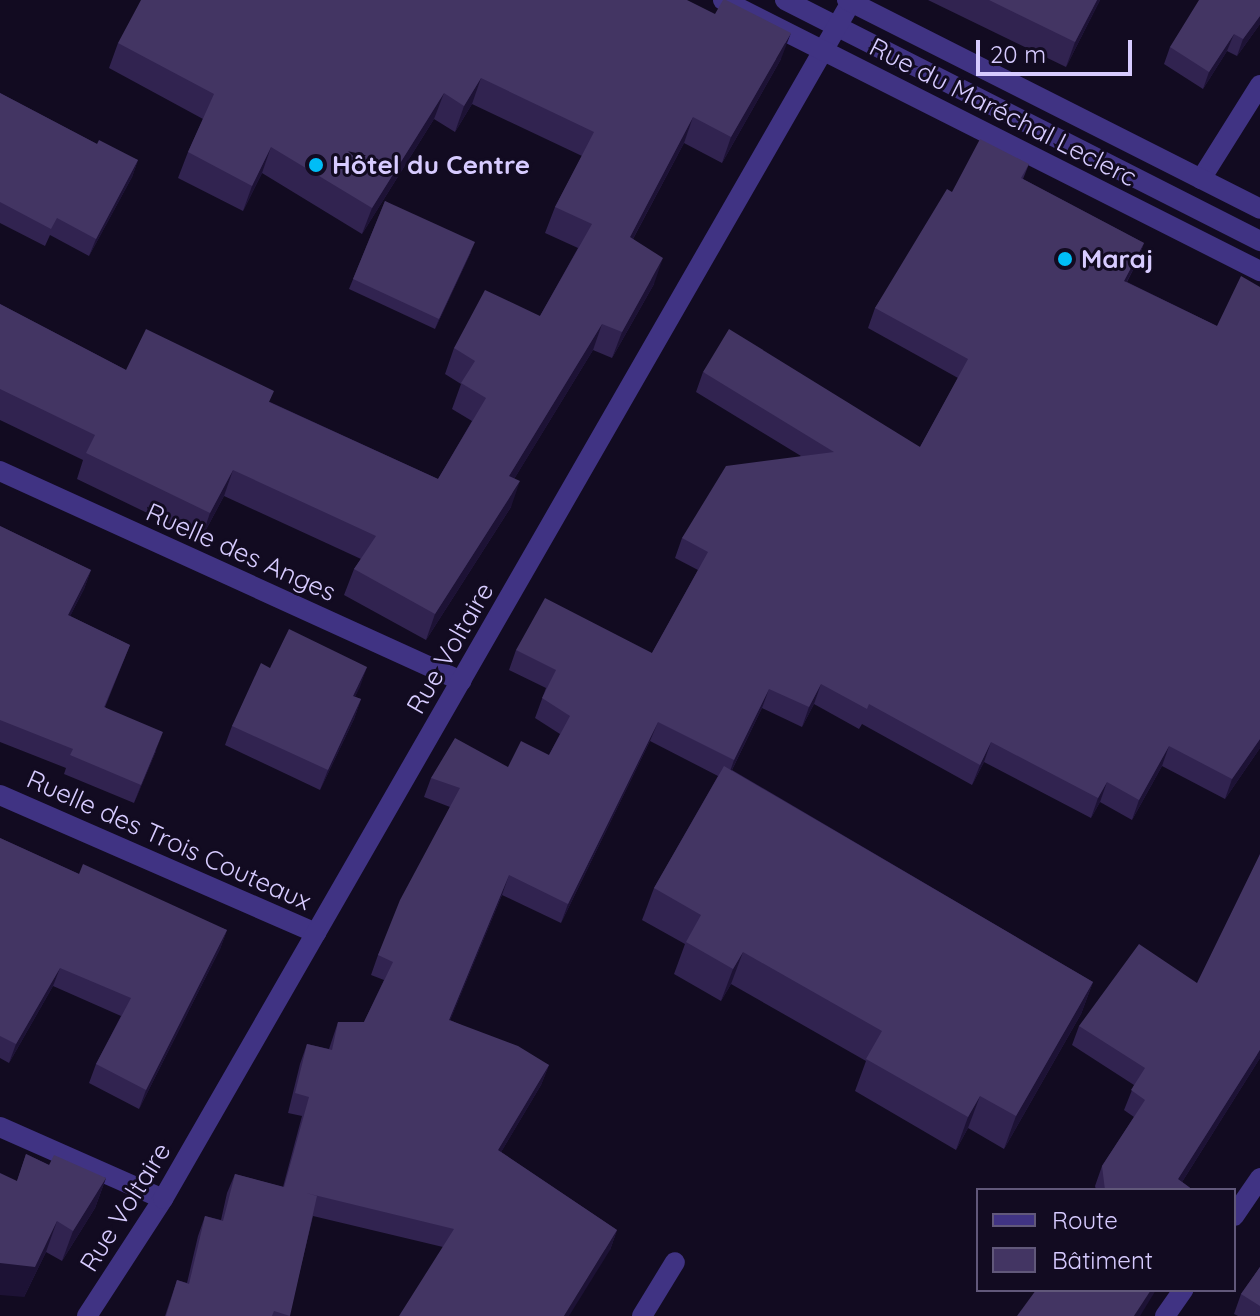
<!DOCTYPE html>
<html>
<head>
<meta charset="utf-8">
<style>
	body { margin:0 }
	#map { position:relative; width:1260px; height:1316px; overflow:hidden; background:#120b21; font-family:Quicksand,sans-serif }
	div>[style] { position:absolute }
	.service>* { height:20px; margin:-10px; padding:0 10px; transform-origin:10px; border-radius:10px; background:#403383 }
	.minor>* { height:20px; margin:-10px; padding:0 10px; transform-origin:10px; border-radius:10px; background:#403383 }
	.tertiary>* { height:20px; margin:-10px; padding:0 10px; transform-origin:10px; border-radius:10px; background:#403383 }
	.wall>* { inset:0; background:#312350 }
	.shaded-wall>* { inset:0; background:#1d1235 }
	.building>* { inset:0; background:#433563 }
	.dots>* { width:22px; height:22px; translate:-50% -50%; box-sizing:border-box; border:4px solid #120b21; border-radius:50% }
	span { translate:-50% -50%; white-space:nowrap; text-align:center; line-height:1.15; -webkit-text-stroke:6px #120b21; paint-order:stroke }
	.street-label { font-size:26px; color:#d7cbff }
	.poi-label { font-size:26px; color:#d7cbff; font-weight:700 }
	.left { translate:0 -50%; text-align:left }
	.legend { position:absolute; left:976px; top:1188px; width:260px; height:104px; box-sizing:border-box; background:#120b21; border:2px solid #61587a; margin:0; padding:10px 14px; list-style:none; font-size:24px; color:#d7cbff }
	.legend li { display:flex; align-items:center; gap:16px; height:40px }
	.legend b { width:40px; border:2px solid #61587a }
	.scale { position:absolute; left:976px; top:40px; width:156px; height:36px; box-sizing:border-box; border:4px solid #d7cbff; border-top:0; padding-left:10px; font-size:24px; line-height:28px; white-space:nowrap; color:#d7cbff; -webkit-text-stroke:6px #120b21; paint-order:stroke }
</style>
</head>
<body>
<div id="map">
	<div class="service">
		<i style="left:785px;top:0;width:533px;rotate:26.9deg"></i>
		<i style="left:1201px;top:179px;width:111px;rotate:-57.9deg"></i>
		<i style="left:642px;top:1316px;width:63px;rotate:-58.6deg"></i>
	</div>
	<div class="minor">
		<i style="left:0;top:471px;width:507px;rotate:24.49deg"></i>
		<i style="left:0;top:795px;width:345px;rotate:23.6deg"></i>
		<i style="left:0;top:1127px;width:178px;rotate:23.8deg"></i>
		<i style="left:1234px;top:1216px;width:46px;rotate:-55.6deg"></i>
		<i style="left:87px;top:1316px;width:140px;rotate:-57deg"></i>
		<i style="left:163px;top:1199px;width:1381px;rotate:-60.11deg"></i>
		<i style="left:1165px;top:1316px;width:32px;rotate:-55deg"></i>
	</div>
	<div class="tertiary">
		<i style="left:723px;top:0;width:602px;rotate:26.78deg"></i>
		<i style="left:847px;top:0;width:463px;rotate:26.8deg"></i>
	</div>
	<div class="wall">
		<i style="clip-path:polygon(928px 0,1100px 0,1066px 67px)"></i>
		<i style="clip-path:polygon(1260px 0,1260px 24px,1237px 56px,1227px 51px,1203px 89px,1164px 64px,1170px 47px)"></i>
		<i style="clip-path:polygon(118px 43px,781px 59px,722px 163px,684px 143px,633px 239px,654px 284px,612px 358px,593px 350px,514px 479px,511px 507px,426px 640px,344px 595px,354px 569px,361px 559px,224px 496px,201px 539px,77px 479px,83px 460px,0 420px,0 304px,126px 370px,270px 402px,438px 479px,472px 421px,452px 409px,461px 384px,445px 374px,454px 348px,540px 316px,578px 248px,545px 233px,555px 207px,582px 156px,472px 104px,455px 132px,434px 119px,362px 234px,262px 173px,243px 211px,178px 178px,188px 152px,203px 119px,109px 68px)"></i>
		<i style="clip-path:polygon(0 93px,97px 144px,138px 160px,132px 177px,89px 256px,50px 235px,45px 246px,0 223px)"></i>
		<i style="clip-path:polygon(1029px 164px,1023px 179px,1144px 243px,1137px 262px,1127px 282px,1217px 326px,1260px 287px,1260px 748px,1225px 799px,1162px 766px,1132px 820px,1100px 802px,1091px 818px,984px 762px,972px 785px,862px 724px,859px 729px,814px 704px,802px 727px,762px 708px,732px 770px,1093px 982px,1081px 1014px,1004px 1149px,968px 1128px,956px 1150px,855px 1091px,866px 1061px,731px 984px,721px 1001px,674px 974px,685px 944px,642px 920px,654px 888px,718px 776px,650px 741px,561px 923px,502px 895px,450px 1020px,549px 1065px,541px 1085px,501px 1152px,617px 1230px,610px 1250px,443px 1247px,313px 1216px,289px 1316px,165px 1316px,177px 1280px,187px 1283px,198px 1236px,205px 1216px,221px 1220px,227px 1193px,235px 1174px,283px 1187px,302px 1116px,288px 1113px,300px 1064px,307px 1044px,329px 1049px,338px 1022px,364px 1022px,384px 980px,371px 975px,378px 955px,450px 807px,424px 797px,431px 778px,508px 767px,549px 755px,560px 734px,535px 718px,546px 688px,509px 670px,516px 650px,652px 653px,698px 570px,675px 558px,682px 538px,801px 456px,696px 392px,703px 372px,920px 447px,958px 378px,868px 328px,875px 308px,952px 192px)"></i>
		<i style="clip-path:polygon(385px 201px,471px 252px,435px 329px,349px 289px)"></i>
		<i style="clip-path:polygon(0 526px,91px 570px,84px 589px,70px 616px,130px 645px,105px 707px,156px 751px,134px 803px,64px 774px,66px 768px,0 742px)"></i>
		<i style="clip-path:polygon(367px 667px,355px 697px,361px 699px,354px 719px,320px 790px,225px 745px,232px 726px,270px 668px)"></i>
		<i style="clip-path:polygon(0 838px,79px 874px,227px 930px,220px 949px,139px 1109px,89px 1083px,96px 1064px,121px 1016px,53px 986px,9px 1063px,0 1058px)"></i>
		<i style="clip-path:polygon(1197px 983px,1260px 1058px,1182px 1182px,1193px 1190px,1096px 1190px,1095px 1186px,1102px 1166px,1134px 1117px,1124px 1110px,1134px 1085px,1072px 1045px,1079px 1026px)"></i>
		<i style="clip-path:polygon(26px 1154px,49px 1165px,106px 1178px,95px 1208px,62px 1261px,46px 1252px,24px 1297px,17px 1181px)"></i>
		<i style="clip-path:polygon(1260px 1267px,1260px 1316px,1238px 1316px,1234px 1314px,1241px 1294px)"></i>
	</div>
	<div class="shaded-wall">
		<i style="clip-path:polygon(1097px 0,1100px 0,1066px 67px,1075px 42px)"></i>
		<i style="clip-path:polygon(1260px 16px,1260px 24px,1237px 56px,1243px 39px)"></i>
		<i style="clip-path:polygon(791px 33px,781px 59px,722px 163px,731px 137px)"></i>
		<i style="clip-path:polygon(1234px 34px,1227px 51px,1203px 89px,1209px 72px)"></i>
		<i style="clip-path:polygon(481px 78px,472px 104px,455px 132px,464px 106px)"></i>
		<i style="clip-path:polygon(444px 93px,434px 119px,362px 234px,372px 208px)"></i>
		<i style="clip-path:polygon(693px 117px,684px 143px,620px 263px,630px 237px)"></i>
		<i style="clip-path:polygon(271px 147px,262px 173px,243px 211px,252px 186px)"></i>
		<i style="clip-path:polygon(138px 160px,132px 177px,89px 256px,96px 239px)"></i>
		<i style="clip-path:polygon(475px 242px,471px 252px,435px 329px,439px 319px)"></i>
		<i style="clip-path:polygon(1144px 243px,1137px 262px,1117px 300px,1124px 281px)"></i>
		<i style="clip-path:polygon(663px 258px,654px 284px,612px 358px,622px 332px)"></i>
		<i style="clip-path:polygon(602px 324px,593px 350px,500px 502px,509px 476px)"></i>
		<i style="clip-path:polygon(233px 470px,224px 496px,201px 539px,210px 513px)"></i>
		<i style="clip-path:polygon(520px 481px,511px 507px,426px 640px,435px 614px)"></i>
		<i style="clip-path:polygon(91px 570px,84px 589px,61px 634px,68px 615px)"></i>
		<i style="clip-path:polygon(367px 667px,360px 687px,345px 716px,353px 696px)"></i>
		<i style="clip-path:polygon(821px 684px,814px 704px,802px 727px,809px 707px)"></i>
		<i style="clip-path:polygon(769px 689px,762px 708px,727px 780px,734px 760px)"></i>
		<i style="clip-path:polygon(361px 699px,354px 719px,320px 790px,328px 770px)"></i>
		<i style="clip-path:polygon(658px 722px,650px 741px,561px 923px,568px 904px)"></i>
		<i style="clip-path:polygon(163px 732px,156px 751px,134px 803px,141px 785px)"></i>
		<i style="clip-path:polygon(1260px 739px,1260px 748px,1225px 799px,1232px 779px)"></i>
		<i style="clip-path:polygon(991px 742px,984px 762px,972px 785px,980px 765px)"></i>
		<i style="clip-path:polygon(1169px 746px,1162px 766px,1132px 820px,1139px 800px)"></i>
		<i style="clip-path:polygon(1107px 782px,1100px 802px,1091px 818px,1098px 798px)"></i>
		<i style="clip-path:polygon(509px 875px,502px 895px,442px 1040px,449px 1020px)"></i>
		<i style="clip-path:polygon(227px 930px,220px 949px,139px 1109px,146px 1090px)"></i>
		<i style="clip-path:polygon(743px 952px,731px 984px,721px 1001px,733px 969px)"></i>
		<i style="clip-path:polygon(60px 968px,53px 986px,9px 1063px,16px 1044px)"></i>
		<i style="clip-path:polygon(1093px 982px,1081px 1014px,1004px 1149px,1016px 1116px)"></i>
		<i style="clip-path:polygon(1260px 1050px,1260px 1058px,1177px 1190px,1178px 1179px)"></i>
		<i style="clip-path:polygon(549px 1065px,541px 1085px,491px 1169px,498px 1150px)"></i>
		<i style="clip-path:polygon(980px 1096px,968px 1128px,956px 1150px,968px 1117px)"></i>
		<i style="clip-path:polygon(106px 1178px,95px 1208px,62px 1261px,73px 1231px)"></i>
		<i style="clip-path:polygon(57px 1221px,46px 1252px,24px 1297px,0 1295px,0 1263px)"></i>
		<i style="clip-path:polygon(617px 1230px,610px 1250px,569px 1316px,564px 1316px)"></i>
		<i style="clip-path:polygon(1151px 1290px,1156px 1290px,1140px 1316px,1134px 1316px)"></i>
	</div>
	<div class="building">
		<i style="clip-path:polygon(141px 0,687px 0,715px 14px,723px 0,726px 0,791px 33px,731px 137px,693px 117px,630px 237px,663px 258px,622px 332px,602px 324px,509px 476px,520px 481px,435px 614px,354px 569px,376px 536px,233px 470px,210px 513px,86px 453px,95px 435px,0 389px,0 304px,126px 370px,146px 329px,274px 391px,269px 402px,438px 479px,486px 398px,461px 383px,475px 361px,454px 348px,485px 290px,540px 316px,592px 224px,555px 207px,594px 132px,481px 78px,464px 106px,444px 93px,372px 208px,271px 147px,252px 186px,188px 152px,214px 94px,118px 43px)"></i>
		<i style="clip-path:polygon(989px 0,1097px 0,1075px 42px)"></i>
		<i style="clip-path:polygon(1199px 0,1260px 0,1260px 16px,1243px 39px,1234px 34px,1209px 72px,1170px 47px)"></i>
		<i style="clip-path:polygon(0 93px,97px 144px,99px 140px,138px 160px,96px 239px,57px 218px,51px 229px,0 202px)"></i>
		<i style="clip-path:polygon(980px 139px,1029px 164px,1021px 178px,1144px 243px,1124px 281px,1217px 326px,1241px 276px,1260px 287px,1260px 739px,1232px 779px,1169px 746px,1139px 800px,1107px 782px,1098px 798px,991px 742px,980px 765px,869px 704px,867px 709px,821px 684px,809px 707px,769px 689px,734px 760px,658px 722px,568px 904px,509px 875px,449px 1020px,518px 1046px,549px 1065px,498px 1150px,617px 1230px,564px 1316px,399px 1316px,454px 1229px,306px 1193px,317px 1196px,290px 1316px,274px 1311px,272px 1316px,166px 1316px,177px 1280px,189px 1284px,205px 1216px,223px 1221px,235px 1174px,284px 1187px,309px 1097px,295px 1093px,307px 1044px,332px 1050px,338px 1022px,364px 1022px,393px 962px,378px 955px,400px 900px,460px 788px,431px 778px,455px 738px,508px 767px,521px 741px,549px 755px,570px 716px,542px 698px,556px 670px,516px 650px,545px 598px,652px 653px,708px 552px,682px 538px,726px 466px,834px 452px,703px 372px,729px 329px,920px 447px,968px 359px,875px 308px,947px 189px,952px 192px)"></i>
		<i style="clip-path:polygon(385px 201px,475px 242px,439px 319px,353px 279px)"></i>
		<i style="clip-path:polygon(0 526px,91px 570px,68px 615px,130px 645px,104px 707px,163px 732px,141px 785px,70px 755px,73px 749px,0 720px)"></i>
		<i style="clip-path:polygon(289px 629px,367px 667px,353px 696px,361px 699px,328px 770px,232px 726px,261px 663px,270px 668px)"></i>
		<i style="clip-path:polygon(724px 766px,1093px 982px,1016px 1116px,980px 1096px,968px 1117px,866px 1059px,882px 1031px,743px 952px,733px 969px,686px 942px,701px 915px,654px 888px)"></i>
		<i style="clip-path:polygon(0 838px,79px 874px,83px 864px,227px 930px,146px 1090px,96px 1064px,131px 998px,60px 968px,16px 1044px,0 1036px)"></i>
		<i style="clip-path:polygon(1260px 854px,1260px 1050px,1178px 1179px,1193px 1190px,1105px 1190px,1102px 1166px,1145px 1100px,1131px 1090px,1145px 1068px,1079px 1026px,1139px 944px,1197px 983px)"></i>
		<i style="clip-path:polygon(26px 1154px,49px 1165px,54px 1155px,106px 1178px,73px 1231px,57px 1221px,35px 1267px,0 1263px,0 1173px,17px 1181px)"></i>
		<i style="clip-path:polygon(1260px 1267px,1260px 1306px,1241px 1294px)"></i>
		<i style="clip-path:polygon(1036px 1290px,1151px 1290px,1134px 1316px,1017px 1316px)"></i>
	</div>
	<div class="dots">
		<i style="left:316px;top:165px;background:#00bdf6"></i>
		<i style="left:1065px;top:259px;background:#00bdf6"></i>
	</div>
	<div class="street-label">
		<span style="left:1003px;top:112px;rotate:27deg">Rue du Maréchal Leclerc</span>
		<span style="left:241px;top:552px;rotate:24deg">Ruelle des Anges</span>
		<span style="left:450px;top:648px;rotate:-60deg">Rue Voltaire</span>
		<span style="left:169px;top:840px;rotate:24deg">Ruelle des Trois Couteaux</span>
		<span style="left:125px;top:1207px;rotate:-58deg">Rue Voltaire</span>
	</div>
	<div class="poi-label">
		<span class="left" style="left:332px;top:165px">Hôtel du Centre</span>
		<span class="left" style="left:1081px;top:259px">Maraj</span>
	</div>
	<ul class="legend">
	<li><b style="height:10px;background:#403383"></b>Route</li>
	<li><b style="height:22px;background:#433563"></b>Bâtiment</li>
	</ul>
	<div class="scale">20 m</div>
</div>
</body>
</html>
